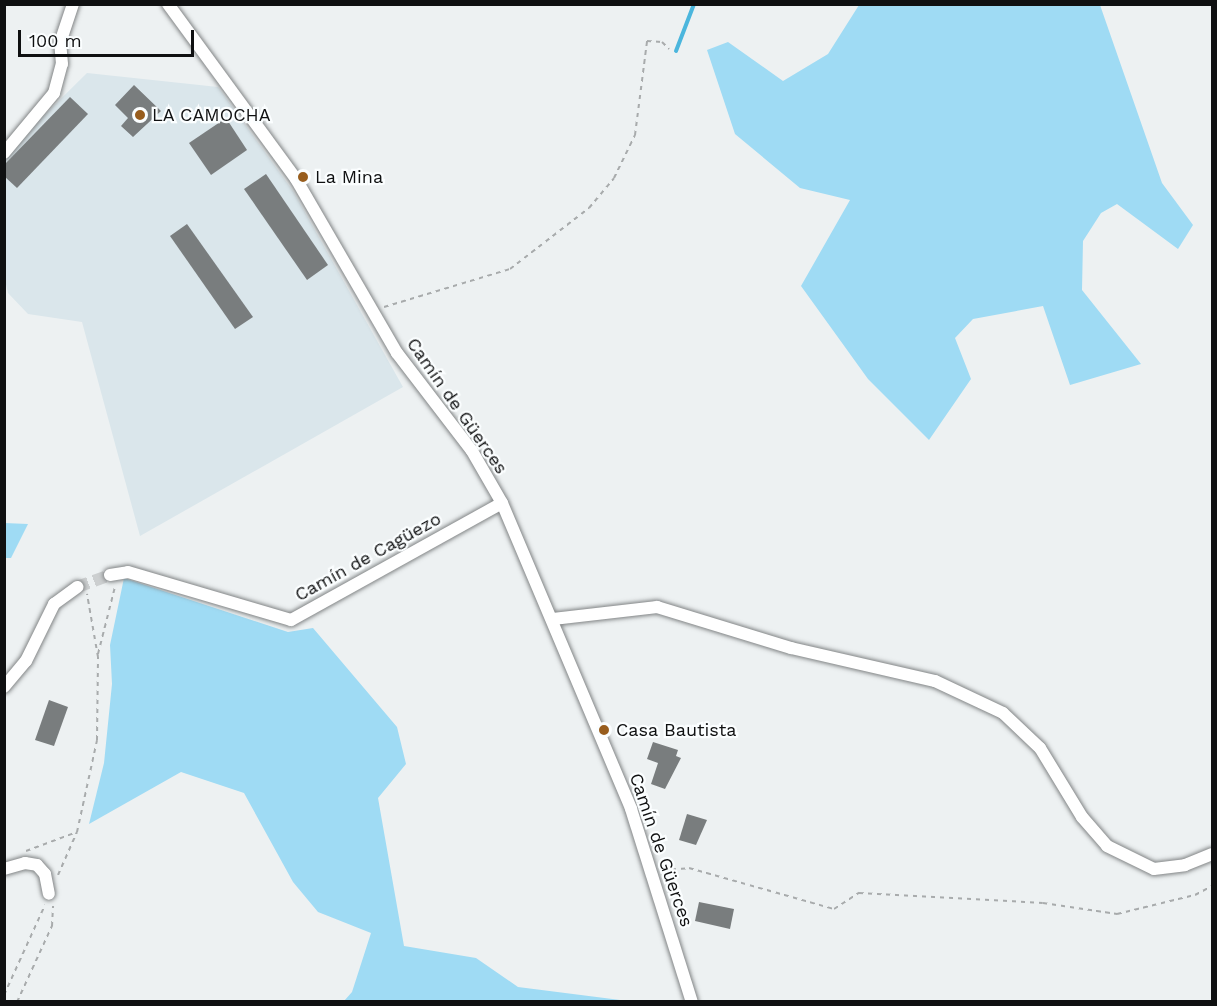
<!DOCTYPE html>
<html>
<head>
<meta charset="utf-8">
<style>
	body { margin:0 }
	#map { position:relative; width:1217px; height:1006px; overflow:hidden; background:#edf1f2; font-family:"Work Sans",sans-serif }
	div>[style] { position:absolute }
	.built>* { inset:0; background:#dae6eb }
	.green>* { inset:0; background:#9fdbf4 }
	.stream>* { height:4px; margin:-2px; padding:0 2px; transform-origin:2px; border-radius:2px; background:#4bb6dd }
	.building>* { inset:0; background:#797d7e }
	.minor-tunnel>* { height:12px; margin-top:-6px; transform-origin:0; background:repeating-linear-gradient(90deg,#cccfd0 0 12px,transparent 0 18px) }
	.path>* { height:2px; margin-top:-1px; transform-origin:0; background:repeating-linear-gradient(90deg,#a8abac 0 4.5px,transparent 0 9px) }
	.roads { filter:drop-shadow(0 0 2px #828586) drop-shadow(0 0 2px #828586) }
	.minor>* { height:12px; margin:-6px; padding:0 6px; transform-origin:6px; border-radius:6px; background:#fff }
	.dots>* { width:16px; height:16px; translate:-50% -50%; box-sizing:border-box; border:3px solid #fbfeff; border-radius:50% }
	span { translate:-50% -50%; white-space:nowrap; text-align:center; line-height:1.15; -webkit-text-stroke:4.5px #fbfeff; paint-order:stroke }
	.poi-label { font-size:18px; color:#0f1011 }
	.left { translate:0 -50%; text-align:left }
	.street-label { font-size:18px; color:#0f1011 }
	.frame { position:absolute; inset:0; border:6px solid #0f1011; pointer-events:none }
	.scale { position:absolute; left:18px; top:30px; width:176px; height:27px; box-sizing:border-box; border:3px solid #0f1011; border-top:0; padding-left:8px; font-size:18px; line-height:21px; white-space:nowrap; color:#0f1011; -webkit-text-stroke:4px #fbfeff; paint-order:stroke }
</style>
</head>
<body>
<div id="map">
	<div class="built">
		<i style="clip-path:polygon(87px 73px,218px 87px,293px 191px,403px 387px,140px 536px,82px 322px,28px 314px,8px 293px,4px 276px,4px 155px)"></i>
	</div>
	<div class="green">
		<i style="clip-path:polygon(859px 5px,1100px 5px,1162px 183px,1193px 225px,1178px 249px,1117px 204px,1101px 213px,1083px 241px,1082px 290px,1141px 364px,1070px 385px,1043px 306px,973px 319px,955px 338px,971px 379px,929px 440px,868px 379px,801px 286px,850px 200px,800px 188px,735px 134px,707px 50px,728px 42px,783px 81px,828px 54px)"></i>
		<i style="clip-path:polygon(4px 523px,28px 524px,11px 558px,5px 558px)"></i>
		<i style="clip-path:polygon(124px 578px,288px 632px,313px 628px,397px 727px,406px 764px,378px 798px,404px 946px,476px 958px,518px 987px,628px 1001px,344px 1001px,352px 992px,371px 933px,318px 912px,293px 882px,244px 793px,181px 772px,89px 824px,104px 763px,112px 684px,110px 645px)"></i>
	</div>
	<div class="stream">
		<i style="left:676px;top:51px;width:50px;rotate:-69deg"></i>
	</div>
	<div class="building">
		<i style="clip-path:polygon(134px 85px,161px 111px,133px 137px,121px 126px,128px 118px,115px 105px)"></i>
		<i style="clip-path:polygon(70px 97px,88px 114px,17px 188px,4px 176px,4px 165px)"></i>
		<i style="clip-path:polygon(226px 118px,247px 150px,211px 175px,189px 143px)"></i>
		<i style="clip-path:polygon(266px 174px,328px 265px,307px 280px,244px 189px)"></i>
		<i style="clip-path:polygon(187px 224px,253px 317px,235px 329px,170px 236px)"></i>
		<i style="clip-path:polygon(49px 700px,68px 707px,54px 746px,35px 740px)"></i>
		<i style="clip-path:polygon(653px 742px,678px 750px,676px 756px,681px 758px,665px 789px,651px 784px,658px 763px,647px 759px)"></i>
		<i style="clip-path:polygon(687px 814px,707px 820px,696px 845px,679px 840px)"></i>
		<i style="clip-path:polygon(699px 902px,734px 909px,730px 929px,695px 921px)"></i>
	</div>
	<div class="minor-tunnel">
		<i style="left:77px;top:587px;width:35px;rotate:-20deg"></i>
	</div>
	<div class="path">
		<i style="left:384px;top:307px;width:132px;rotate:-16.8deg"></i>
		<i style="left:510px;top:269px;width:100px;rotate:-37.7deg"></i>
		<i style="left:589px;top:208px;width:39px;rotate:-50deg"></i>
		<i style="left:614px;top:178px;width:48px;rotate:-64deg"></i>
		<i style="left:635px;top:135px;width:95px;rotate:-82.7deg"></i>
		<i style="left:647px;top:41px;width:15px;rotate:4deg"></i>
		<i style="left:662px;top:42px;width:10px;rotate:45deg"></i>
		<i style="left:98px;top:654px;width:69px;rotate:-75.8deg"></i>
		<i style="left:26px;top:851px;width:54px;rotate:-20.4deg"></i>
		<i style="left:663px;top:870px;width:26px;rotate:-4deg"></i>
		<i style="left:689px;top:868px;width:151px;rotate:15.8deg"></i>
		<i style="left:834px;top:909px;width:30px;rotate:-33deg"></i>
		<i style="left:859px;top:893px;width:184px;rotate:3.1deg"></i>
		<i style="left:1043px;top:903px;width:75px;rotate:8.5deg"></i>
		<i style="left:1117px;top:914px;width:80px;rotate:-13.7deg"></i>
		<i style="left:1195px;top:895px;width:19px;rotate:-28deg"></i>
		<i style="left:58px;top:875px;width:47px;rotate:-66.2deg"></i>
		<i style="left:77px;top:832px;width:94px;rotate:-77.7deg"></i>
		<i style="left:97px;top:740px;width:83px;rotate:-89.3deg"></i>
		<i style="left:98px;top:657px;width:64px;rotate:-99.9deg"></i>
		<i style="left:4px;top:995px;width:99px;rotate:-65.5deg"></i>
		<i style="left:17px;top:1002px;width:84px;rotate:-65.3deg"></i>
		<i style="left:52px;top:926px;width:20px;rotate:-87deg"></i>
	</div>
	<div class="roads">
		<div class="minor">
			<i style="left:168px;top:4px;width:217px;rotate:53.8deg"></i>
			<i style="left:296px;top:179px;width:201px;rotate:59.9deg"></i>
			<i style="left:397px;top:353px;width:123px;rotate:52.6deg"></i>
			<i style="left:472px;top:451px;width:60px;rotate:60deg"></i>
			<i style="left:502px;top:503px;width:332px;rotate:67.1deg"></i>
			<i style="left:631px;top:809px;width:202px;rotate:72.5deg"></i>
			<i style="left:4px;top:153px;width:78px;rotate:-50.2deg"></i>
			<i style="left:54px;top:93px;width:30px;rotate:-75deg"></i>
			<i style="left:62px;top:64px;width:21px;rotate:-95deg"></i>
			<i style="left:60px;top:43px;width:41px;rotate:-71.6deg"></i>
			<i style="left:110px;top:575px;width:18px;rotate:-9deg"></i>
			<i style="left:128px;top:572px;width:170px;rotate:16.4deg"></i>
			<i style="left:291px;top:620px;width:241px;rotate:-29deg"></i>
			<i style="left:553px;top:619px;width:105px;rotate:-6.6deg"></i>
			<i style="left:657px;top:607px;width:140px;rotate:17deg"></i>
			<i style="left:791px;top:648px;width:148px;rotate:12.9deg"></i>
			<i style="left:935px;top:681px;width:75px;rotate:25.2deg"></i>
			<i style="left:1003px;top:713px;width:51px;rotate:43.4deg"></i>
			<i style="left:1040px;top:748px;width:81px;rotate:58.7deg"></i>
			<i style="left:1082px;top:817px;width:38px;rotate:49deg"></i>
			<i style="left:1107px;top:846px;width:52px;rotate:26.1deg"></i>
			<i style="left:1154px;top:869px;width:31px;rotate:-7deg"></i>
			<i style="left:1185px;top:865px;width:29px;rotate:-22deg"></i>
			<i style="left:4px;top:687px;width:34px;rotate:-50deg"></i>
			<i style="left:26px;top:661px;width:64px;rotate:-63.8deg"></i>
			<i style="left:54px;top:604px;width:29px;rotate:-36deg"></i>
			<i style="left:4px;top:869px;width:22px;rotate:-16deg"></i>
			<i style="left:25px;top:863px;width:12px;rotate:9deg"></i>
			<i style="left:37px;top:865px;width:12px;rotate:48deg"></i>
			<i style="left:45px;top:874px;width:20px;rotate:79deg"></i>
		</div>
	</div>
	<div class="dots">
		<i style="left:140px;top:115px;background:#985d1d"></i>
		<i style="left:303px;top:177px;background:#985d1d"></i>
		<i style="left:604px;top:730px;background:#985d1d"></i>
	</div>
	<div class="poi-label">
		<span class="left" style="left:152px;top:115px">LA CAMOCHA</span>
		<span class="left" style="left:315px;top:177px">La Mina</span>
		<span class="left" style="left:616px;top:730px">Casa Bautista</span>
	</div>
	<div class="street-label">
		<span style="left:457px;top:406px;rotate:55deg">Camín de Güerces</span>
		<span style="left:368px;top:557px;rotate:-29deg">Camín de Cagüezo</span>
		<span style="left:661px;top:850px;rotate:71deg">Camín de Güerces</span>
	</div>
	<div class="frame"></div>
	<div class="scale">100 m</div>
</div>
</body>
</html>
